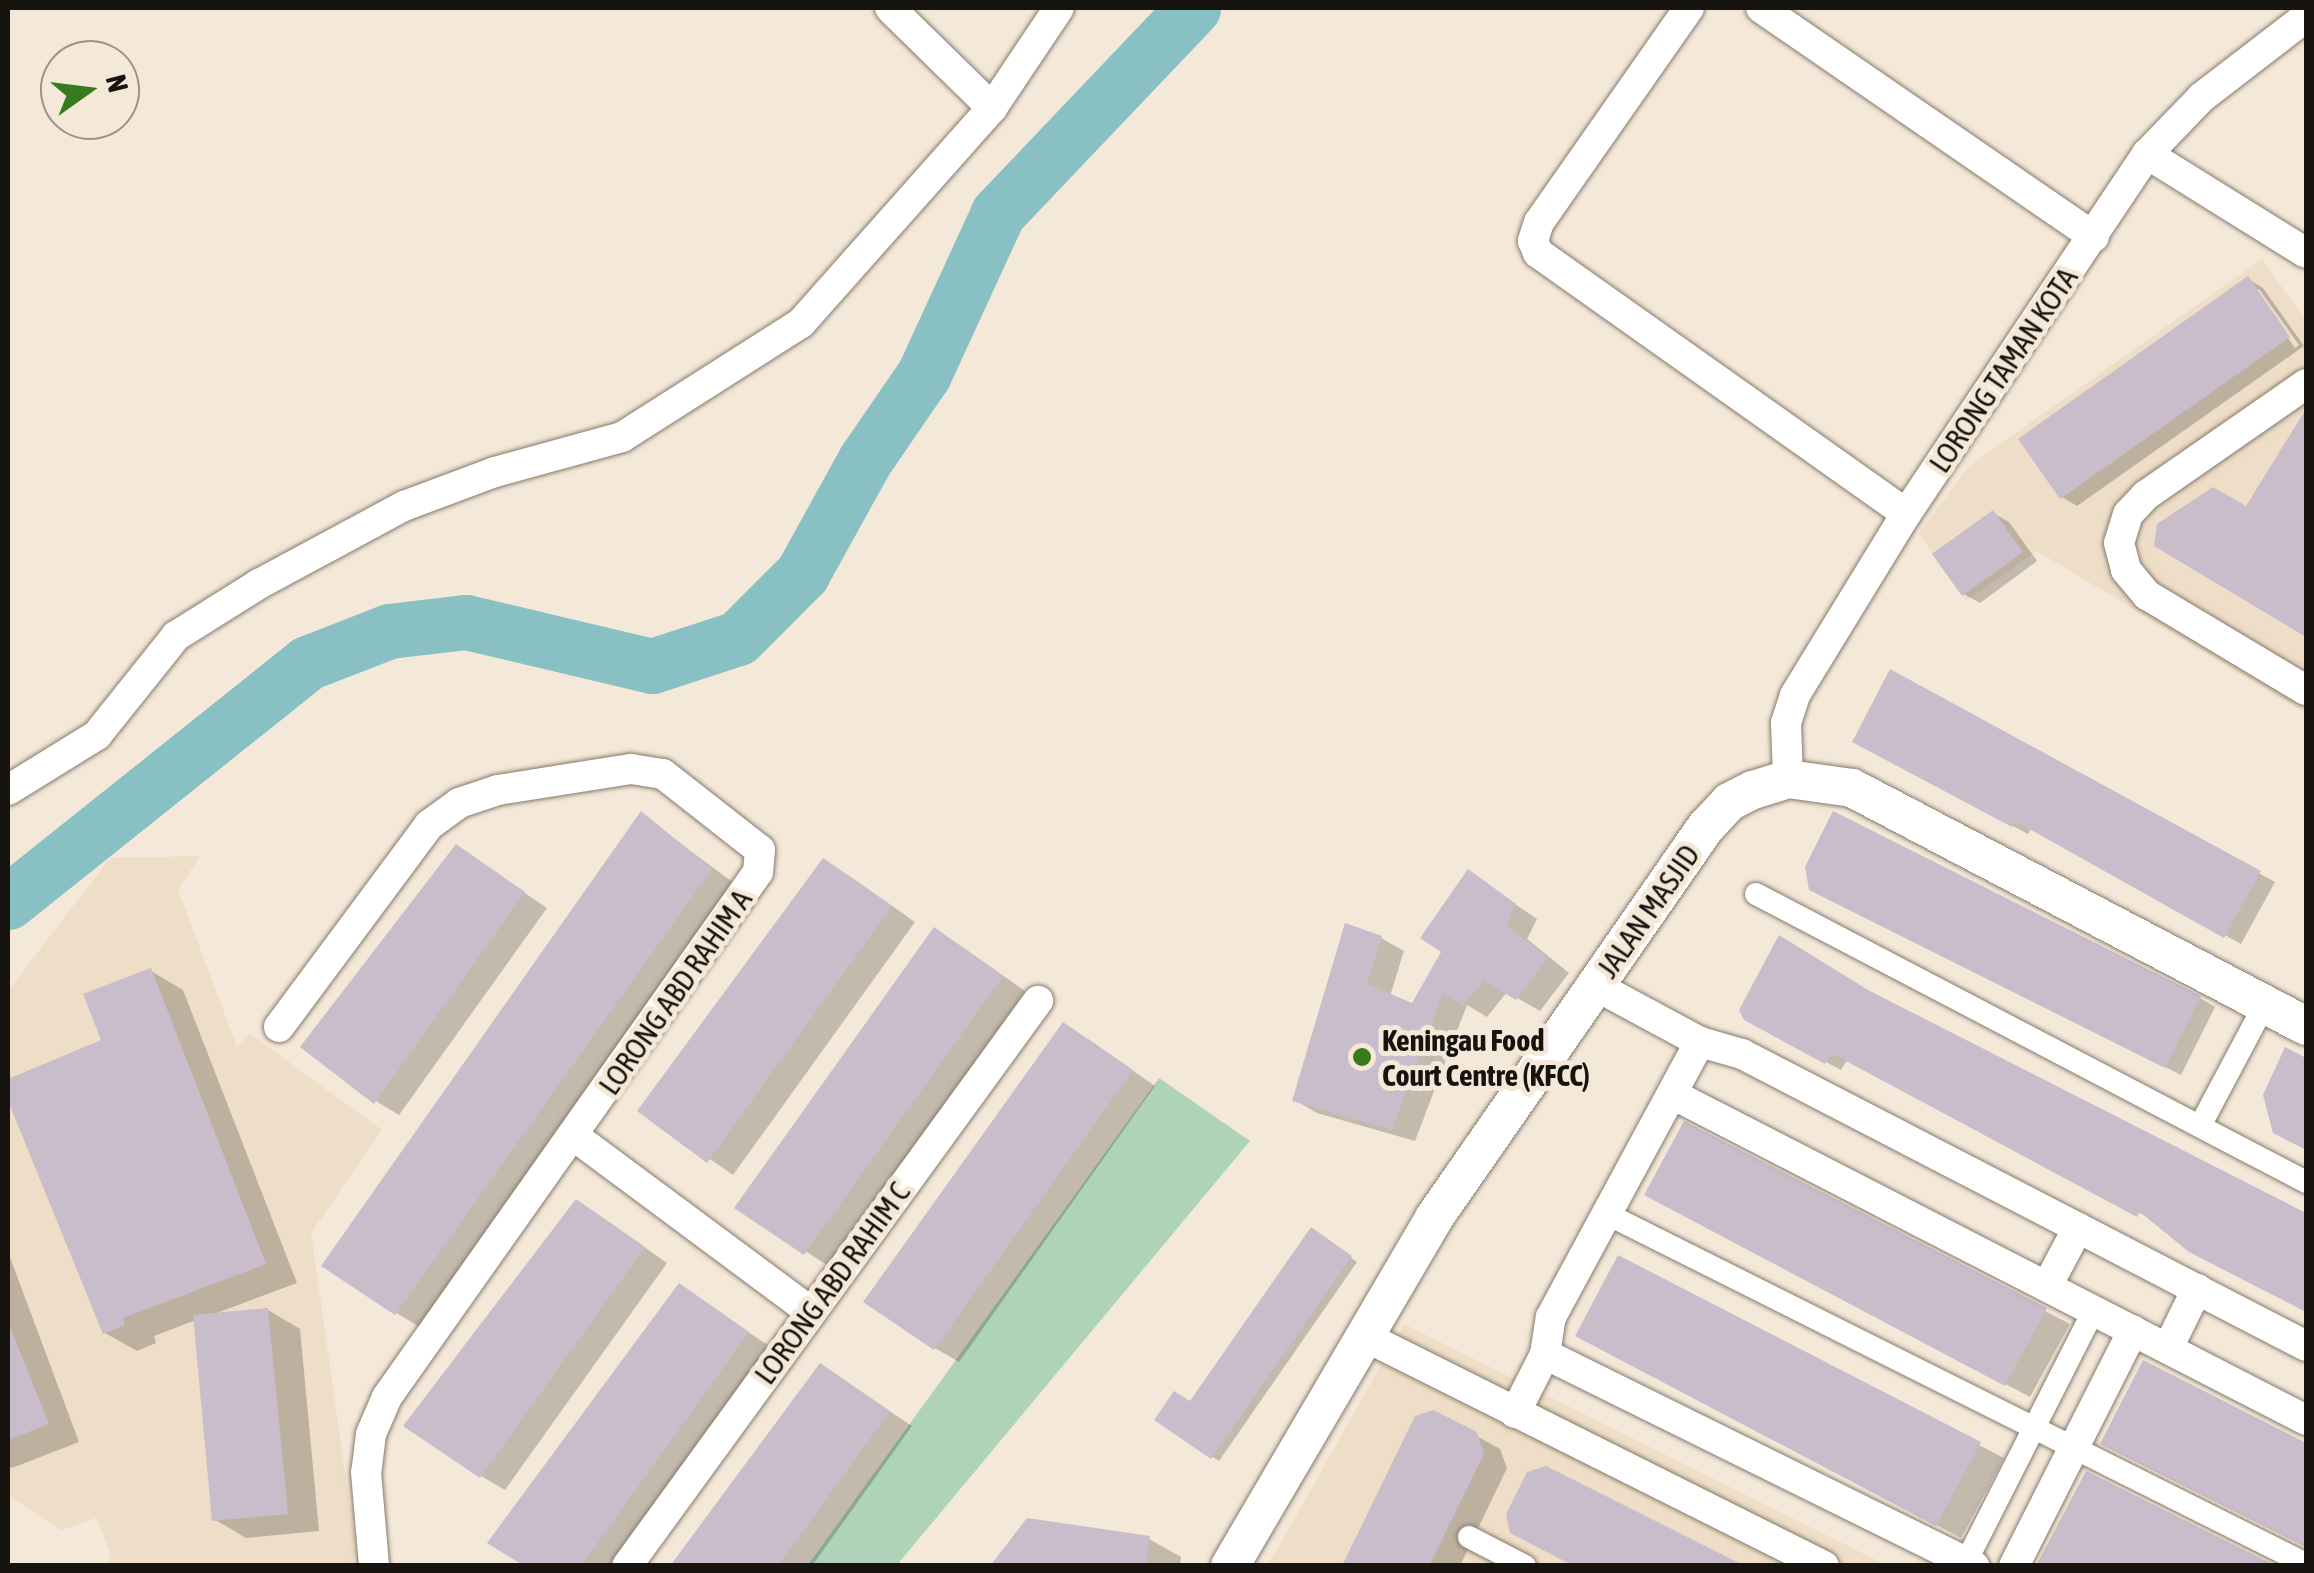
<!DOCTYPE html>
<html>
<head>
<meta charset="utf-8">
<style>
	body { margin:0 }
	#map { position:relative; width:2314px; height:1573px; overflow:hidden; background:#f4e8d8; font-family:"Asap Condensed",sans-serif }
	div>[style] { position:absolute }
	.built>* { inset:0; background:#eeddc7 }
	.green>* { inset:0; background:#afd3b9 }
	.shadow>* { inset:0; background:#0003 }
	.river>* { height:55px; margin:-27.5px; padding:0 27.5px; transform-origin:27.5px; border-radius:27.5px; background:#88c0c4 }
	.building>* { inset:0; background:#c9bccb }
	.roads { filter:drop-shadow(0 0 2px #857a6c) drop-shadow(0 0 2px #857a6c) }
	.pedestrian>* { height:22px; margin:-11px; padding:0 11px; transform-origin:11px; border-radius:11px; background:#fff }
	.minor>* { height:30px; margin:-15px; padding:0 15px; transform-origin:15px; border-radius:15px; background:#fff }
	.tertiary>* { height:38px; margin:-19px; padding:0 19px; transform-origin:19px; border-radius:19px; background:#fff }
	.dots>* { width:28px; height:28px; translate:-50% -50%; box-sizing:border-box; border:5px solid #f4e8d8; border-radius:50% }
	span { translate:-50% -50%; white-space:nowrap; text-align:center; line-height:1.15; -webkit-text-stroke:10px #f4e8d8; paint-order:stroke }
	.street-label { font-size:30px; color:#17130e }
	.poi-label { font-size:30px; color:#17130e; font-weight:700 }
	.left { translate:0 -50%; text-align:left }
	.frame { position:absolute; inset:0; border:10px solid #17130e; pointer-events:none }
	.north { position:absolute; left:40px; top:40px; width:100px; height:100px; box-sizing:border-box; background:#f4e8d8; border:2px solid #9c9387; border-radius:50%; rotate:76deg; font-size:28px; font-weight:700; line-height:40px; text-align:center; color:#17130e }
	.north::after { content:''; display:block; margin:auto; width:35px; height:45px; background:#387b1c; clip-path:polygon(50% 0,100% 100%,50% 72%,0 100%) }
</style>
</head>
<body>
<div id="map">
	<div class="built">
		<i style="clip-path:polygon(2262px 259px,2306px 321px,2306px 713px,2037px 551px,1966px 601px,1919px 534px,1969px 466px)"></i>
		<i style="clip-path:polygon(200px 856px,178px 890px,237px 1047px,249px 1033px,382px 1130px,311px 1233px,356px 1550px,351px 1565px,107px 1565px,111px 1554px,96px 1518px,61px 1530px,8px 1495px,8px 991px,110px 858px)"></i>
		<i style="clip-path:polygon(1404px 1324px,1886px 1565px,1268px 1566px)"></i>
	</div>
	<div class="green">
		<i style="clip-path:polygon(1159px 1078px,1250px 1141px,897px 1565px,808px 1565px)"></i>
	</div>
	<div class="shadow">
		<i style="clip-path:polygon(evenodd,2248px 279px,2263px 288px,2304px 346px,2077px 506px,2062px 497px,2248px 279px,2253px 289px,2259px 289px,2299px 345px,2295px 348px,2253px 289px)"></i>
		<i style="clip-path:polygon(2297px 428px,2306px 434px,2306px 635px,2157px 545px,2247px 510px)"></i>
		<i style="clip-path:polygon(1993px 513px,2009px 522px,2037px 561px,1980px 603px,1964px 594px)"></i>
		<i style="clip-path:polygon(1891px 672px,2275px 882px,2241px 944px,2031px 828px,2028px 834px,1870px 750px)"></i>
		<i style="clip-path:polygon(641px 814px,735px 884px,420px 1327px,396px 1313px)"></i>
		<i style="clip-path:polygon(457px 847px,547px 908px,399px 1115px,376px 1101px)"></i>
		<i style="clip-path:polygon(1469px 873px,1537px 919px,1527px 939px,1569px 973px,1540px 1011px,1507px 992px,1487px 1017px,1467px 1005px,1415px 1141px,1317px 1113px,1295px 1100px,1381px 938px,1404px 951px,1390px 996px,1413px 1006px,1445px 951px)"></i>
		<i style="clip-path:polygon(848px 875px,915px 922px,733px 1175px,640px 1110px)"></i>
		<i style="clip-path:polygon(1828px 897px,2200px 998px,2215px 1007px,2181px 1075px)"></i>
		<i style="clip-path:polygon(958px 944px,1025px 991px,830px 1267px,737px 1207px)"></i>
		<i style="clip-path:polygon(151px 971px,183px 990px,297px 1283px,214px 1314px,268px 1310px,300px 1329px,319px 1531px,246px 1538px,214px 1519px,196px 1320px,154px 1336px,156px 1343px,137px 1351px,105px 1333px,8px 1094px,8px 1082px,104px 1042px)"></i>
		<i style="clip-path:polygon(1873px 995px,2306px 1216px,2306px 1311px,2208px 1260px,2155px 1221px,1847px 1060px,1841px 1070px,1763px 1028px)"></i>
		<i style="clip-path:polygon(1088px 1039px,1155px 1086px,959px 1362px,935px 1348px)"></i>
		<i style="clip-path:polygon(1685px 1124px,2070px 1324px,2030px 1397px,1672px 1208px)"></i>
		<i style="clip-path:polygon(600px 1216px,667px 1263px,505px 1490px,481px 1476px)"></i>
		<i style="clip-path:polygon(1318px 1234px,1357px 1262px,1219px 1461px,1158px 1420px,1191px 1404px)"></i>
		<i style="clip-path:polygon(8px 1252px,79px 1442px,12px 1468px,8px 1466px)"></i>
		<i style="clip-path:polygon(1619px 1259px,2004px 1458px,1961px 1538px,1602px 1348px)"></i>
		<i style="clip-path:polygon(680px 1287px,771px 1347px,615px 1566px,528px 1566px)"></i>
		<i style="clip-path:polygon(2144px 1363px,2306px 1446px,2306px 1547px,2127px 1457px)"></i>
		<i style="clip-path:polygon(821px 1366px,912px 1426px,812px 1566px,674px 1566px)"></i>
		<i style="clip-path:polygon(1475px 1435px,1500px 1449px,1507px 1468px,1460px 1566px,1345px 1566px)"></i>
		<i style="clip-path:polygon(1149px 1539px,1181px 1557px,1180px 1566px,993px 1566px)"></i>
	</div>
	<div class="river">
		<i style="left:8px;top:902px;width:383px;rotate:-38.6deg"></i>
		<i style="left:307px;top:663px;width:88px;rotate:-21.3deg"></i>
		<i style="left:389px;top:631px;width:78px;rotate:-6.7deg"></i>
		<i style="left:466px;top:622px;width:191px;rotate:13.3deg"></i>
		<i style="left:652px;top:666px;width:90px;rotate:-18deg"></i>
		<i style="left:738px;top:638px;width:91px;rotate:-45deg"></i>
		<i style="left:802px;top:574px;width:130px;rotate:-61.1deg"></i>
		<i style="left:865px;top:460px;width:104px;rotate:-55.5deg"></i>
		<i style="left:924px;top:374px;width:177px;rotate:-65.3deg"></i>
		<i style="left:998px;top:213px;width:283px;rotate:-46.4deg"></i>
	</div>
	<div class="building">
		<i style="clip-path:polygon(2248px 276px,2290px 337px,2060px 499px,2018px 439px)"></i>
		<i style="clip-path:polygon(2306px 409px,2306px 637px,2154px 546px,2157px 524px,2213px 487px,2246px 506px)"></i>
		<i style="clip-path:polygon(1993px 510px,2023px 552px,1962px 596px,1932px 554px)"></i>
		<i style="clip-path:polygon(1890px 669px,2261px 871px,2224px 938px,2015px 821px,2012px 827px,1852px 742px)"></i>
		<i style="clip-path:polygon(641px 811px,712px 869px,395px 1315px,321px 1266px)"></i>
		<i style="clip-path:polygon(1833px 811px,2201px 996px,2165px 1068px,1809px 890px,1805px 867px)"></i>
		<i style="clip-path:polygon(456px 844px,525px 892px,374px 1104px,300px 1047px)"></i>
		<i style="clip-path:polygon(823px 858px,892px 906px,707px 1163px,637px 1111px)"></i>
		<i style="clip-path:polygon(1468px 869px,1516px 904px,1506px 925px,1548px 958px,1516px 1000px,1484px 980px,1463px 1006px,1443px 994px,1392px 1130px,1292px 1101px,1345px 923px,1382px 936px,1367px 984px,1412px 1003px,1441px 952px,1420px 938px)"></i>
		<i style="clip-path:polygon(934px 927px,1003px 976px,804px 1255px,734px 1208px)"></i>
		<i style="clip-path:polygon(1779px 935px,1868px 990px,2306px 1213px,2306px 1312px,2189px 1252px,2140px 1212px,2137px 1217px,1831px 1053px,1825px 1064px,1744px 1020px,1739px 1010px)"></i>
		<i style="clip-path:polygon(151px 968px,266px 1264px,123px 1318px,125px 1325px,103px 1334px,8px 1101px,8px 1079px,101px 1040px,83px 994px)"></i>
		<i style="clip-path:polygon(1063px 1022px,1133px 1070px,934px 1350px,863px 1302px)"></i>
		<i style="clip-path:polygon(2285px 1047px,2306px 1058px,2306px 1150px,2273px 1133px,2263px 1095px)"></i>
		<i style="clip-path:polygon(1684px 1121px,2047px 1308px,2005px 1386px,1644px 1195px)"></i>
		<i style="clip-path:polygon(576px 1199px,645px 1247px,480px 1478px,403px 1426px)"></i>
		<i style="clip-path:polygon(1311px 1227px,1352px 1256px,1211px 1459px,1154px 1420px,1174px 1391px,1190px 1401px)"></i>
		<i style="clip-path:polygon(1618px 1255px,1981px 1442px,1936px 1526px,1575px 1336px)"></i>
		<i style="clip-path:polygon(679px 1283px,749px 1332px,581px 1566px,524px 1566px,487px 1543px)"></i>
		<i style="clip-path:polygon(268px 1308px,288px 1514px,212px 1521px,193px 1315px)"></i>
		<i style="clip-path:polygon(8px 1322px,49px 1424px,8px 1440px)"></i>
		<i style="clip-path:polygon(2143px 1360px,2306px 1443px,2306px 1547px,2100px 1444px)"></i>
		<i style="clip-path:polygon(820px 1363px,890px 1411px,778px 1566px,670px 1566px)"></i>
		<i style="clip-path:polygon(1433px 1410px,1477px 1432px,1484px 1454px,1429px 1566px,1342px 1566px,1415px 1416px)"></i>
		<i style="clip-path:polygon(1546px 1466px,1745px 1566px,1574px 1566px,1510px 1533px,1506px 1514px,1527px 1472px)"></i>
		<i style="clip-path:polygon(2086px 1471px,2276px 1566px,2036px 1566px)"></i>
		<i style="clip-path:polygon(1027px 1518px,1150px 1536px,1146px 1566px,990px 1566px)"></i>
	</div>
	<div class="roads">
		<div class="pedestrian">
			<i style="left:1756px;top:894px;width:621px;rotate:27.64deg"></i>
			<i style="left:2200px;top:1126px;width:138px;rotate:-62deg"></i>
			<i style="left:1607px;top:1214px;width:782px;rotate:26.6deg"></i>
			<i style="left:1469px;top:1537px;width:63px;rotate:27.4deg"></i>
			<i style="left:1966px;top:1562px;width:283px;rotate:-63.1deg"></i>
		</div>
		<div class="minor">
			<i style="left:890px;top:8px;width:143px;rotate:44.4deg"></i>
			<i style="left:1689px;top:8px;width:261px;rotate:125deg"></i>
			<i style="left:1539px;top:222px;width:20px;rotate:108deg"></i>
			<i style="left:1533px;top:241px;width:13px;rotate:67deg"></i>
			<i style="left:1538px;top:253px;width:451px;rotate:35.3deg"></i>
			<i style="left:1761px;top:8px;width:404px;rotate:34.5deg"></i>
			<i style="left:2147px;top:154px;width:187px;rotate:31.9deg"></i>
			<i style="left:2306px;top:384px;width:195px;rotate:145.2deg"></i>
			<i style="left:2146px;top:495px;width:26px;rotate:133deg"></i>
			<i style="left:2128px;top:514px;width:30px;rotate:107deg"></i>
			<i style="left:2119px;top:543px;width:28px;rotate:75deg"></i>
			<i style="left:2126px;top:570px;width:33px;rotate:50deg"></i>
			<i style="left:2147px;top:595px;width:185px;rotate:30.9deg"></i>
			<i style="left:1788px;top:779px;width:56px;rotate:-92deg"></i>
			<i style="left:1786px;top:723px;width:29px;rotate:-72deg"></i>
			<i style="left:1795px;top:695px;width:212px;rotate:-58.5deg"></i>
			<i style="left:1906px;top:514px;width:433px;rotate:-56.2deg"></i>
			<i style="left:2147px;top:154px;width:79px;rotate:-46deg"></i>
			<i style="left:2202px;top:97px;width:131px;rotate:-37.6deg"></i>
			<i style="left:8px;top:790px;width:105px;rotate:-31.7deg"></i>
			<i style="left:97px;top:735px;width:127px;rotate:-51.4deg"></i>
			<i style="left:176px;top:636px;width:98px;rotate:-32.1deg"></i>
			<i style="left:259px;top:584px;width:165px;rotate:-28.3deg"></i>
			<i style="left:404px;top:506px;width:97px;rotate:-20.5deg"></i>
			<i style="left:495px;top:472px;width:132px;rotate:-15.4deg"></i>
			<i style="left:622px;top:437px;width:212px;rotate:-32.5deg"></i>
			<i style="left:801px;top:323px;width:288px;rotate:-48.4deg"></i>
			<i style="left:992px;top:108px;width:120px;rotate:-56.2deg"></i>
			<i style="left:1596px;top:986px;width:118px;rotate:28.3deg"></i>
			<i style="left:1700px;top:1042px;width:44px;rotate:15.9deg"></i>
			<i style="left:1742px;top:1054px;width:635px;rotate:27.37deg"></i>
			<i style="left:279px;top:1027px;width:252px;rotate:-53.4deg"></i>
			<i style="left:429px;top:825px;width:37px;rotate:-36deg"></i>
			<i style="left:459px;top:803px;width:41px;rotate:-18.4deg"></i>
			<i style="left:498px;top:790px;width:135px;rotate:-9deg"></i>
			<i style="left:631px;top:769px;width:32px;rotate:9deg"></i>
			<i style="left:663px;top:774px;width:123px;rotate:38.1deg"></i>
			<i style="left:760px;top:850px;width:22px;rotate:95deg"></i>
			<i style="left:758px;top:872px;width:643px;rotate:125.25deg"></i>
			<i style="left:387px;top:1397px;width:40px;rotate:113.4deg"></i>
			<i style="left:371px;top:1434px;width:38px;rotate:97deg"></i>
			<i style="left:366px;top:1472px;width:94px;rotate:85.1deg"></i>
			<i style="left:1672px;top:1094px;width:713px;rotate:27.21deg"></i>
			<i style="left:574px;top:1136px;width:295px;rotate:36.6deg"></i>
			<i style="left:2047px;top:1286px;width:66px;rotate:-61.9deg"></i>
			<i style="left:1368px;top:1338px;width:510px;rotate:26.57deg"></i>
			<i style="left:2168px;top:1348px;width:66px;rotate:-63.8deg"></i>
			<i style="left:1545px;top:1354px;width:479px;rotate:26.3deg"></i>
			<i style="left:1515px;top:1413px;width:66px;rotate:-63deg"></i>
			<i style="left:1545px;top:1354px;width:37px;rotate:-81deg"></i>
			<i style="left:1551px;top:1317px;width:313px;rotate:-61.6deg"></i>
			<i style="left:627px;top:1566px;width:699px;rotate:-53.97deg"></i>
			<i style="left:2014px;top:1566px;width:264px;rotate:-63.2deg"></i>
		</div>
		<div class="tertiary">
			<i style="left:1230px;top:1566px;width:403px;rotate:-59.6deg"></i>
			<i style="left:1434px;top:1218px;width:476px;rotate:-55.2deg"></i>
			<i style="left:1706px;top:827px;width:34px;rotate:-47deg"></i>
			<i style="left:1729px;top:802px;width:27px;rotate:-27deg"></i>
			<i style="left:1753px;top:790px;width:37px;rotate:-17deg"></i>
			<i style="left:1788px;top:779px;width:65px;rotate:8deg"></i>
			<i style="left:1852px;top:788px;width:513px;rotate:27.66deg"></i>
		</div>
	</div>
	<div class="dots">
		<i style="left:1362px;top:1057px;background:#387b1c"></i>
	</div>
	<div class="street-label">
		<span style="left:2003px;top:370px;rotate:-56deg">LORONG TAMAN KOTA</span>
		<span style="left:1648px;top:911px;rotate:-55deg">JALAN MASJID</span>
		<span style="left:675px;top:992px;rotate:-55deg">LORONG ABD RAHIM A</span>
		<span style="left:832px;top:1283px;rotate:-54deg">LORONG ABD RAHIM C</span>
	</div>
	<div class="poi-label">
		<span class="left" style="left:1382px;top:1057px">Keningau Food<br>Court Centre (KFCC)</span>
	</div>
	<div class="frame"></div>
	<div class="north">N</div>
</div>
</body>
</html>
